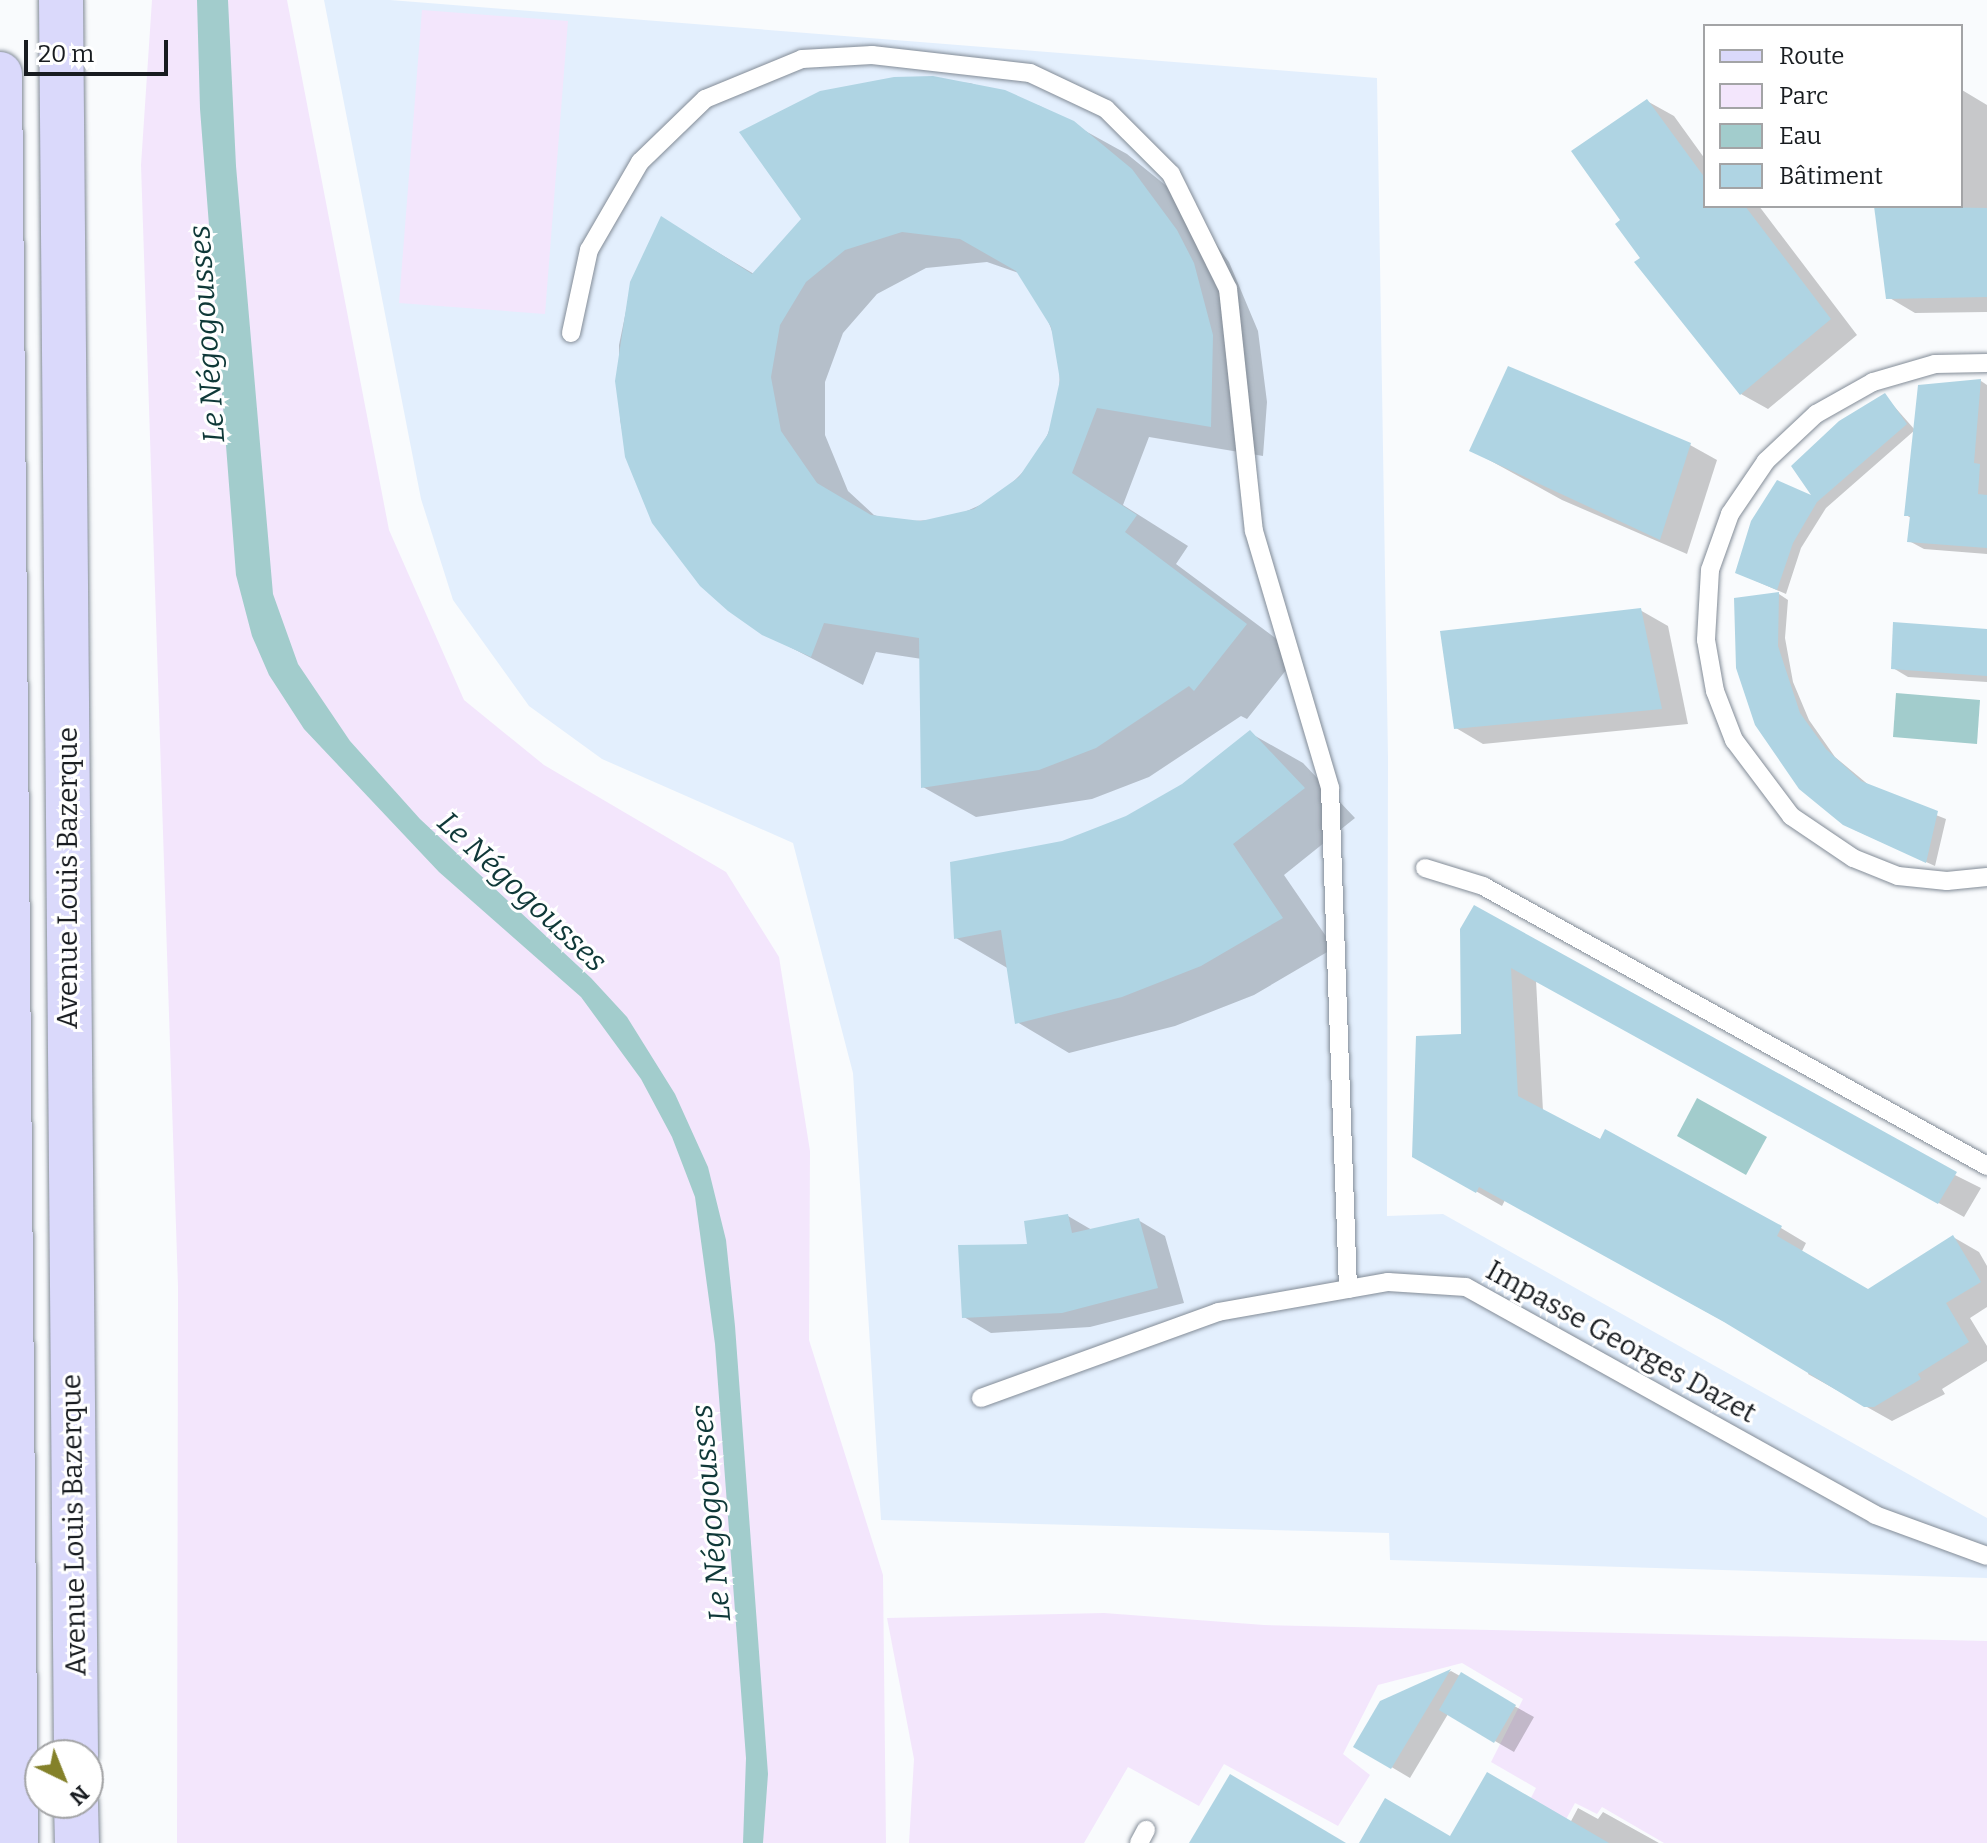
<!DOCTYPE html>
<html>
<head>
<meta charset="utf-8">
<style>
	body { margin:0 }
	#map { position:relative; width:1987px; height:1843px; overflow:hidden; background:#f9fbfd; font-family:Bitter,serif }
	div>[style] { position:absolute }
	.built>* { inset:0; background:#e3effd }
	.green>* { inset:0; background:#f3e6fc }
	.water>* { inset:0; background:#a2cccc }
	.shadow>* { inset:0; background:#0003 }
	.building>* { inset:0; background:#afd4e3 }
	.roads { filter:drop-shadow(0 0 2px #838c97) drop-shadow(0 0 2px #838c97) }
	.service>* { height:18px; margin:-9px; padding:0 9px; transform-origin:9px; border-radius:9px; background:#fff }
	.secondary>* { height:44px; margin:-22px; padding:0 22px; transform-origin:22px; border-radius:22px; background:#dad9fb }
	span { translate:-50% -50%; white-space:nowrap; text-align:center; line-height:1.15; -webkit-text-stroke:6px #fff; paint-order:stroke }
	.street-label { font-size:28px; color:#181c20 }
	.water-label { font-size:30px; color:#0f3838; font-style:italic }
	.legend { position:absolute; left:1703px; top:24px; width:260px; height:184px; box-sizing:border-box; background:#fff; border:2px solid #a3a4a6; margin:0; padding:10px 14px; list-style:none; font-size:24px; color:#181c20 }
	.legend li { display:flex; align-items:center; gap:16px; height:40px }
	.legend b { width:40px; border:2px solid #a3a4a6 }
	.north { position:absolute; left:24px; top:1739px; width:80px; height:80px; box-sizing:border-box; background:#fff; border:2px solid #a3a4a6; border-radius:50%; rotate:137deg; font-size:22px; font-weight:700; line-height:32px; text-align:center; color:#181c20 }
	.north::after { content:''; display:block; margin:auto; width:28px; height:36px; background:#84812a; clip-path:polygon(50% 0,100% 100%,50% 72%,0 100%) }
	.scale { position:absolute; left:24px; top:40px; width:144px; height:36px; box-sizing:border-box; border:4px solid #181c20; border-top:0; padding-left:10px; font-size:24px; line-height:28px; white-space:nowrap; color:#181c20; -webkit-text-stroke:6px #fff; paint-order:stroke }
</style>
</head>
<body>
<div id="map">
	<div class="built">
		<i style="clip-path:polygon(324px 0,390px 0,1377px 78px,1388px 758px,1387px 1216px,1443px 1214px,1987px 1518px,1987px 1578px,1390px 1560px,1389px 1533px,881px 1520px,853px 1073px,793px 843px,602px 759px,529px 706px,453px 600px,421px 499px)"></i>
	</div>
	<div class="green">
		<i style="clip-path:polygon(152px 0,287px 0,389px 530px,464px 700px,544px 765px,726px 872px,779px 957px,810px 1151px,809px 1340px,883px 1575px,886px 1843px,177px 1843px,178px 1287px,141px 165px)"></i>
		<i style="clip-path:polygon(422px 10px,568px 21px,545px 314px,399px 303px)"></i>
		<i style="clip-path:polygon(1104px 1613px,1264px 1625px,1987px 1641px,1987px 1843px,1664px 1843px,1602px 1807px,1597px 1814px,1575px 1803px,1558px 1834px,1508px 1843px,1536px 1788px,1491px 1762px,1523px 1699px,1462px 1663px,1378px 1685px,1343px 1754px,1370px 1775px,1338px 1826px,1224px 1764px,1199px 1806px,1128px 1767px,1084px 1843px,909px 1843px,914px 1759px,887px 1618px)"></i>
	</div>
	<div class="water">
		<i style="clip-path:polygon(197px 0,228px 0,236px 166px,273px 594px,298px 664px,350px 741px,420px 819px,591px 978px,627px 1017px,675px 1094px,708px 1167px,726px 1240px,735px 1326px,768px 1774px,763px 1843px,743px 1843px,746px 1758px,715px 1344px,695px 1197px,672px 1137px,641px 1079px,581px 997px,439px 872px,304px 729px,269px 675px,252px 636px,236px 575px,200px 109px)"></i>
		<i style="clip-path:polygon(1896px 693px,1980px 700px,1977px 744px,1893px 737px)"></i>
		<i style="clip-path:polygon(1697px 1098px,1767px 1137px,1746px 1175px,1677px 1136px)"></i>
	</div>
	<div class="shadow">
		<i style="clip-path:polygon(evenodd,894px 79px,970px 83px,1040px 106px,1127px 154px,1185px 201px,1229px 262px,1258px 331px,1267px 402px,1263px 456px,1149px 437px,1123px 505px,1188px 546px,1176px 564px,1298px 655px,1247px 719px,1241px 716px,1149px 777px,1092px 799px,976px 817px,923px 787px,922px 659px,876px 652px,863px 685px,763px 633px,627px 456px,620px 419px,619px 345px,632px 282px,662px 219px,754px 274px,804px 219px,894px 79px,987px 262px,1019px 273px,1039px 297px,1060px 352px,1059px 407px,1038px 457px,998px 497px,949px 519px,895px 522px,874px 515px,848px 491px,825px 435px,825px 382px,843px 333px,877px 294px,926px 268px,987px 262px)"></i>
		<i style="clip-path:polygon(1962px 90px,1987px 105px,1987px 312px,1915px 313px,1888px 297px,1876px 206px,1961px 206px)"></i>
		<i style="clip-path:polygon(1647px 101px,1674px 116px,1705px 159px,1705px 206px,1759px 206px,1857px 335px,1768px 409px,1741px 394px,1637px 262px,1643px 258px,1623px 220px)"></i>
		<i style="clip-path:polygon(1981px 381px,1987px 385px,1987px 554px,1924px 549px,1909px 541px,1911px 518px,1906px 515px,1920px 387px)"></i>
		<i style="clip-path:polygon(1885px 396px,1915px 430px,1826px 508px,1801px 548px,1786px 594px,1747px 577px,1817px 500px)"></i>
		<i style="clip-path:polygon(1690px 445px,1717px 460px,1687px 554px,1562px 500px,1471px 450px)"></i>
		<i style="clip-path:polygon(1779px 594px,1788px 600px,1785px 638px,1793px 682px,1809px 720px,1835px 757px,1876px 791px,1946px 819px,1935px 866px,1855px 830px,1736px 599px)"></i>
		<i style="clip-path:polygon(1640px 610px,1668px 626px,1688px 724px,1483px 744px,1456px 728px)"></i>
		<i style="clip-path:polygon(1987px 631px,1987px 682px,1908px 677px,1893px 668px)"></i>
		<i style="clip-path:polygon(1250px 733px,1303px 763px,1355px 818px,1284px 875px,1334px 948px,1254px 995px,1175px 1026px,1069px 1053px,1017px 1022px,1009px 969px,956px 938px,1063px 843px,1127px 818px,1183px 786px)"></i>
		<i style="clip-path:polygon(1462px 929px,1981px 1188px,1964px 1217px,1536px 980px,1543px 1111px,1781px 1228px,1806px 1243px,1801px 1253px,1868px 1291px,1953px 1237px,1979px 1252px,1987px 1266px,1987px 1307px,1970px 1318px,1987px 1346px,1987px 1361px,1942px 1389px,1945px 1394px,1892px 1421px,1808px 1374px,1810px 1369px,1505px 1200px,1502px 1206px,1414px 1156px,1463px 1036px)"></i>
		<i style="clip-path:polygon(1068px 1216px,1092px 1230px,1138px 1220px,1165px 1236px,1184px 1303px,1090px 1327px,991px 1333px,964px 1317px,1029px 1246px)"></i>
		<i style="clip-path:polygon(1451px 1671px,1534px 1717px,1514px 1752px,1448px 1714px,1410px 1778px,1356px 1746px,1382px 1702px)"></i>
		<i style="clip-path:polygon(1578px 1808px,1598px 1819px,1603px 1812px,1659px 1843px,1485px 1843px,1570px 1823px)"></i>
	</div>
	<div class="building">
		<i style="clip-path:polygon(evenodd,933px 76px,1005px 90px,1074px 121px,1132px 169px,1177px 230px,1194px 263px,1213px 335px,1211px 427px,1097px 408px,1072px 473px,1137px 515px,1125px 532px,1247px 624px,1194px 691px,1189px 686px,1096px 748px,1039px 770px,921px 788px,919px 638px,824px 623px,811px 657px,762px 635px,728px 611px,700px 586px,652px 523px,625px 457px,615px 381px,630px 282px,661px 216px,752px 274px,801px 219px,739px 132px,820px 91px,894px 77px,933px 76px,902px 232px,960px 239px,1016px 271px,1051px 327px,1060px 380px,1048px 434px,1019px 477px,974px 509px,921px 521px,871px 515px,817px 483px,781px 431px,771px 377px,780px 325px,806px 282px,845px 250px,902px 232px)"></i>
		<i style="clip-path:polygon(1647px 99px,1705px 178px,1705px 206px,1745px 206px,1831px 319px,1740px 395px,1634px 262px,1640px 258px,1615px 224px,1620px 220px,1571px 151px)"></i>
		<i style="clip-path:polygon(1874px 206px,1987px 208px,1987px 297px,1886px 299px)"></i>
		<i style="clip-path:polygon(1508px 366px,1691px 443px,1660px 540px,1469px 451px)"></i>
		<i style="clip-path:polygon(1981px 379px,1974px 463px,1980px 464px,1978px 494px,1987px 495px,1987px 548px,1907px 542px,1910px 516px,1904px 516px,1918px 385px)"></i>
		<i style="clip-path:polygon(1885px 393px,1907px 424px,1817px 502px,1793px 543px,1777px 590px,1735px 573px,1751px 521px,1777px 480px,1811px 495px,1791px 466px,1839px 421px)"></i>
		<i style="clip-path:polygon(1779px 592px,1778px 646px,1800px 713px,1826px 749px,1861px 781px,1938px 811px,1926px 863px,1843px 825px,1799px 789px,1755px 725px,1736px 668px,1734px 598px)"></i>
		<i style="clip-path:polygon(1641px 608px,1662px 709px,1454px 729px,1440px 631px)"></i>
		<i style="clip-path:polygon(1893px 622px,1987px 629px,1987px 676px,1891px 669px)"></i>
		<i style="clip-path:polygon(1250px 730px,1305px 788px,1233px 844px,1283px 918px,1201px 966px,1122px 997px,1015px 1024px,1001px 930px,954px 939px,950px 862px,1062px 841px,1126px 816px,1182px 784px)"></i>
		<i style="clip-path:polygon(1474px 905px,1957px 1172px,1938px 1204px,1511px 968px,1518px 1096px,1600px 1139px,1605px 1129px,1782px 1226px,1777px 1236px,1868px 1289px,1953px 1235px,1981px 1282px,1946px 1303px,1969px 1342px,1918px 1374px,1921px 1379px,1874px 1407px,1864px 1407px,1724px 1322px,1479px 1187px,1476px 1193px,1412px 1157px,1416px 1036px,1461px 1034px,1460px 929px)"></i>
		<i style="clip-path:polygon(1068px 1214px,1072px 1233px,1139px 1218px,1158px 1288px,1062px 1313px,962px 1318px,958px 1245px,1027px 1244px,1024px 1221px)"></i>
		<i style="clip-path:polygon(1451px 1669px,1391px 1769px,1353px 1747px,1380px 1701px)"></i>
		<i style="clip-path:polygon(1461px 1672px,1516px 1705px,1494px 1743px,1439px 1710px)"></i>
		<i style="clip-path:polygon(1487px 1772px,1609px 1843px,1359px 1843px,1385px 1798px,1450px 1836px)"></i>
		<i style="clip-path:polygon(1230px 1774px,1346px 1843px,1189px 1843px)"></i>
	</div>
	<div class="roads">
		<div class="service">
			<i style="left:571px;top:333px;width:85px;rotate:-77.8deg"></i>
			<i style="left:589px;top:250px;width:102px;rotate:-59.9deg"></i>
			<i style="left:640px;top:162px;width:91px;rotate:-44.1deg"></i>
			<i style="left:705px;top:99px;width:105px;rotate:-22.4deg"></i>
			<i style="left:802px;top:59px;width:70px;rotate:-3.3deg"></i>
			<i style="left:872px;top:55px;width:159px;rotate:6.5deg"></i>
			<i style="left:1030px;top:73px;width:84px;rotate:25.3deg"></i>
			<i style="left:1106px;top:109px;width:92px;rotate:45deg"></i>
			<i style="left:1171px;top:174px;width:128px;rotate:63.6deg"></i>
			<i style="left:1228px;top:289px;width:243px;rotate:83.9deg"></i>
			<i style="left:1254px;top:531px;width:268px;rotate:73.5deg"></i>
			<i style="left:1330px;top:788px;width:501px;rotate:87.94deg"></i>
			<i style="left:1987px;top:363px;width:52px;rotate:178.9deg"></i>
			<i style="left:1935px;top:364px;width:65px;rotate:163.8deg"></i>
			<i style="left:1873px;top:382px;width:65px;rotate:150.7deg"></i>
			<i style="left:1816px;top:414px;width:69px;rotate:136.8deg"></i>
			<i style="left:1766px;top:461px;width:64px;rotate:124.2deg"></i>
			<i style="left:1730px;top:514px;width:59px;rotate:109.7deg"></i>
			<i style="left:1710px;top:570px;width:70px;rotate:93.3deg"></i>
			<i style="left:1706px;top:640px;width:52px;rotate:80deg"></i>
			<i style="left:1715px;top:691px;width:53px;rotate:68.8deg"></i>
			<i style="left:1734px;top:740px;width:95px;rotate:53.1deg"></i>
			<i style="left:1791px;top:816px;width:75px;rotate:34.1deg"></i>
			<i style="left:1853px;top:858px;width:48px;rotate:21.8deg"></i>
			<i style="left:1898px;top:876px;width:49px;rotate:5.8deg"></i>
			<i style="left:1947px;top:881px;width:40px;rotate:-5.7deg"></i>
			<i style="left:1425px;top:868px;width:61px;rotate:17.2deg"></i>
			<i style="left:1483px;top:886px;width:577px;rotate:29.05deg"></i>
			<i style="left:981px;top:1398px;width:252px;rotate:-19.9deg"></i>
			<i style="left:1218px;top:1312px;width:173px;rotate:-10deg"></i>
			<i style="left:1388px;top:1282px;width:78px;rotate:3.7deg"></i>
			<i style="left:1466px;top:1287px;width:468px;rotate:29.1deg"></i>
			<i style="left:1875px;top:1515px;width:119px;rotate:20.1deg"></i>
			<i style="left:1139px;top:1843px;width:15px;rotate:-62deg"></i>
		</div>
		<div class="secondary">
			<i style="left:61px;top:0;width:1755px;rotate:89.51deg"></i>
			<i style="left:0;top:74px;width:1769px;rotate:89.48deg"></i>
			<i style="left:76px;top:1803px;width:40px;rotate:88.6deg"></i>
		</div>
	</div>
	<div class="street-label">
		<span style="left:68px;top:878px;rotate:-90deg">Avenue Louis Bazerque</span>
		<span style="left:1621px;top:1342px;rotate:29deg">Impasse Georges Dazet</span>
		<span style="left:74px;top:1525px;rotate:-91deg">Avenue Louis Bazerque</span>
	</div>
	<div class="water-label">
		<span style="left:207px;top:334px;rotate:-94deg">Le Négogousses</span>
		<span style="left:522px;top:892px;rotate:43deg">Le Négogousses</span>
		<span style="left:711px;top:1513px;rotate:-95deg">Le Négogousses</span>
	</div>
	<ul class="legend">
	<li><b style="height:10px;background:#dad9fb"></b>Route</li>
	<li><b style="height:22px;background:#f3e6fc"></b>Parc</li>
	<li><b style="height:22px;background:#a2cccc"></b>Eau</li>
	<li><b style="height:22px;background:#afd4e3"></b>Bâtiment</li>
	</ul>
	<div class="north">N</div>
	<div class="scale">20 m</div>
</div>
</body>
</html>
